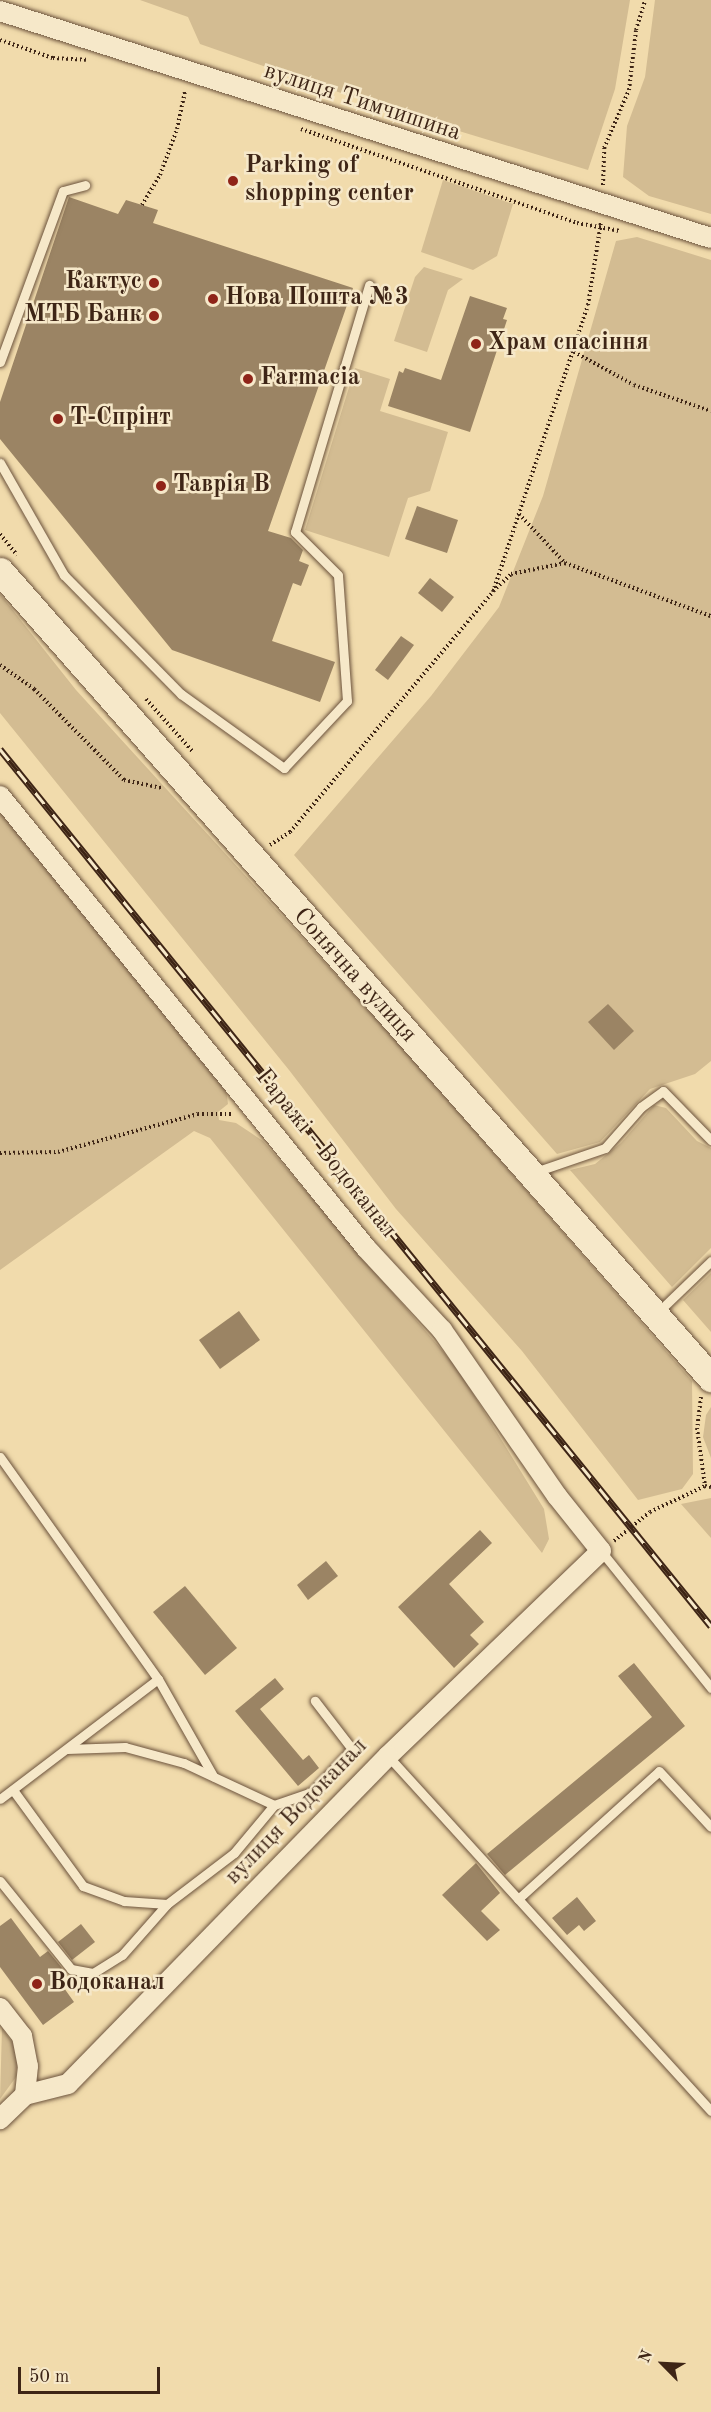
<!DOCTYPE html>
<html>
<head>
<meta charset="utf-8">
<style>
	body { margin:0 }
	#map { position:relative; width:711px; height:2412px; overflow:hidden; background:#f1dbac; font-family:"Old Standard TT",serif }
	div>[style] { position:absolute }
	.green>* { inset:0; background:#d3bc92 }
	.building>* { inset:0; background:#9b8464 }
	.path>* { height:4px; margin-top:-2px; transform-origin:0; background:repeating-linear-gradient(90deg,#3e2516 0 1.5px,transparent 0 4.5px) }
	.roads { filter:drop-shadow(0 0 2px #6b523c) drop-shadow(0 0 2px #6b523c) }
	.lane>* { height:9px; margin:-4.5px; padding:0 4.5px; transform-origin:4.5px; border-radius:4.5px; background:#f6e8c9 }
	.street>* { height:20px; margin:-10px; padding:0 10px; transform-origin:10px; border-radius:10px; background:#f6e8c9 }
	.secondary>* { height:27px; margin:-13.5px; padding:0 13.5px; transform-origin:13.5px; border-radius:13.5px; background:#f6e8c9 }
	.rail>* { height:7px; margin-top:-3.5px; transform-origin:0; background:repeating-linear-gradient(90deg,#f6e8c9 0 14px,#3e2516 0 28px); box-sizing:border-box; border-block:2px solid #3e2516 }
	.dots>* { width:16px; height:16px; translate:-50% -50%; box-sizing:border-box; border:3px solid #f6e8c9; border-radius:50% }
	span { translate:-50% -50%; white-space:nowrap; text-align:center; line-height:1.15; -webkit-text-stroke:5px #f6e8c9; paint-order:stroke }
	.street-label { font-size:24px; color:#3e2516 }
	.poi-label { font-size:24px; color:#3e2516; font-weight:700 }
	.left { translate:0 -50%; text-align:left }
	.right { translate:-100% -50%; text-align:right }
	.north { position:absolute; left:633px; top:2334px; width:60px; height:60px; -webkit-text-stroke:4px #f6e8c9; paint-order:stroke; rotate:294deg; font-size:16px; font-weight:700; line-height:24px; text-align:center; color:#3e2516 }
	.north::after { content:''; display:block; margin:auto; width:21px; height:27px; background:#3e2516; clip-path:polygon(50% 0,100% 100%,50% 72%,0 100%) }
	.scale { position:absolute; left:18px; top:2367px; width:142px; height:27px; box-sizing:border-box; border:3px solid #3e2516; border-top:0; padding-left:8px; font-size:18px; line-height:21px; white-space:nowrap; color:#3e2516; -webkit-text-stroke:4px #f6e8c9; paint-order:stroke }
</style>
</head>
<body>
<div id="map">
	<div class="green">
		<i style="clip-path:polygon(140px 0,630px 0,615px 89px,588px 170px,393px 111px,200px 44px,188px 17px)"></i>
		<i style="clip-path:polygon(655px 0,711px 0,711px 214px,649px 196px,623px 177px,627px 126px,645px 77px)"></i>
		<i style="clip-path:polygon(443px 180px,513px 204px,497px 256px,473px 270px,421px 252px)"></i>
		<i style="clip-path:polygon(637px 237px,711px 260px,711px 1061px,695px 1074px,650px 1089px,600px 1142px,557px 1154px,294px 855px,431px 696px,499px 607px,543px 496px,616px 241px)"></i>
		<i style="clip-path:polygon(424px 267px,463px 279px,448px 290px,427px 352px,394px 341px,415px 277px)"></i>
		<i style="clip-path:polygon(355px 368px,390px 379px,380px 411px,448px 432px,430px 491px,408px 498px,389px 557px,305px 530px)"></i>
		<i style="clip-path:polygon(0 594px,76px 690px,400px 1045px,692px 1381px,693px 1474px,682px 1489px,638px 1500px,522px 1351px,396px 1209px,289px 1070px,0 713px)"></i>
		<i style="clip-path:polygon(0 812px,226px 1089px,228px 1104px,218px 1112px,219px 1120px,236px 1123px,263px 1141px,458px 1369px,544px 1509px,549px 1539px,542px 1553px,210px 1138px,194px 1131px,0 1270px)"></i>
		<i style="clip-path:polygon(654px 1105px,666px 1108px,697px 1141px,711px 1148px,711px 1248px,672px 1287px,570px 1170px,595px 1164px,621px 1143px)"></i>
		<i style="clip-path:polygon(711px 1273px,711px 1332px,683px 1300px)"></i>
		<i style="clip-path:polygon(711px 1407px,711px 1458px,703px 1437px,706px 1415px)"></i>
		<i style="clip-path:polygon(711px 1498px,711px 1538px,681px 1504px)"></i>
		<i style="clip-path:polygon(2px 2028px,18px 2051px,16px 2077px,0 2099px)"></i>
	</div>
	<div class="building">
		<i style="clip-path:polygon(69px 197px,118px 214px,126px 200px,158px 210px,153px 223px,353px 288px,268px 531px,291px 538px,303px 550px,299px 561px,309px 565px,301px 586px,293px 583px,272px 641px,335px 662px,320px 702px,172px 650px,0 439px,0 402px)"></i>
		<i style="clip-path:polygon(470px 296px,507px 308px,503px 319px,507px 320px,470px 432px,388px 406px,399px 371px,403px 373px,405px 368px,441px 380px)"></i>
		<i style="clip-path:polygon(417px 506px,458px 520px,447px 553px,405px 539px)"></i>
		<i style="clip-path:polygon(430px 578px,454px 597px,442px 612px,418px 593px)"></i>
		<i style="clip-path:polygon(401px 636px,414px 645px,388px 680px,375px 670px)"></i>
		<i style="clip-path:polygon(608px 1004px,634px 1031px,614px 1050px,588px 1022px)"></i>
		<i style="clip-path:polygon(239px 1311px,260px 1340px,220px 1369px,199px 1340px)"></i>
		<i style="clip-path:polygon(480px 1530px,492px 1543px,449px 1584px,484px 1622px,470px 1635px,479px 1644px,454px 1668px,398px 1607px)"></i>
		<i style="clip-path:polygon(326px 1561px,338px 1576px,308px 1600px,297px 1585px)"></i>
		<i style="clip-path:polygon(185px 1586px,237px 1648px,205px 1675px,153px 1612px)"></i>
		<i style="clip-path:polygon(634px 1663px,685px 1726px,505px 1875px,487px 1854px,652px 1717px,618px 1676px)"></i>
		<i style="clip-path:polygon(275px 1678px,284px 1689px,260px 1709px,303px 1760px,309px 1755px,319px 1768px,298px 1786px,235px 1711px)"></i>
		<i style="clip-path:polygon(476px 1863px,500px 1893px,481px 1911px,500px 1930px,487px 1941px,442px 1895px)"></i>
		<i style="clip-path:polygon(577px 1897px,596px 1921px,584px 1931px,579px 1925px,567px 1935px,552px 1918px)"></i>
		<i style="clip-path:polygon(11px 1918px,40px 1957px,48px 1951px,62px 1968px,54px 1974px,74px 2002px,43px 2025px,0 1967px,0 1926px)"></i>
		<i style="clip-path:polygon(81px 1924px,95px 1942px,72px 1960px,58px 1942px)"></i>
	</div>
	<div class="path">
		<i style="left:0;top:40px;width:56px;rotate:18.8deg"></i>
		<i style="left:53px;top:58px;width:33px;rotate:3deg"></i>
		<i style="left:301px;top:129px;width:292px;rotate:18.8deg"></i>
		<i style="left:577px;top:223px;width:44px;rotate:10.5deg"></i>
		<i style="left:603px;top:185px;width:37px;rotate:-88deg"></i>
		<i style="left:604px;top:148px;width:63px;rotate:-66.7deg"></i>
		<i style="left:629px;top:90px;width:60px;rotate:-83.3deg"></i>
		<i style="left:636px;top:30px;width:31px;rotate:-73deg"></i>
		<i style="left:142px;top:205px;width:35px;rotate:-59deg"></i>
		<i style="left:160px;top:175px;width:49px;rotate:-69.7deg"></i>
		<i style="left:177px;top:129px;width:40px;rotate:-78deg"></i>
		<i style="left:574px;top:352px;width:68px;rotate:28.8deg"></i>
		<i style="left:634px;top:385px;width:81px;rotate:18.7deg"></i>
		<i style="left:519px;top:514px;width:67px;rotate:46.8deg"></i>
		<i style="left:565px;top:563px;width:155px;rotate:20deg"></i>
		<i style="left:0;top:534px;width:27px;rotate:51deg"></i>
		<i style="left:493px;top:591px;width:25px;rotate:-43deg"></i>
		<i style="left:511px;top:574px;width:55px;rotate:-11.5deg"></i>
		<i style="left:0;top:665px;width:42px;rotate:35.2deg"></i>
		<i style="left:34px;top:689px;width:128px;rotate:45.3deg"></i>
		<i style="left:124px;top:780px;width:38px;rotate:12deg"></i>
		<i style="left:146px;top:699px;width:71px;rotate:48.4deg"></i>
		<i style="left:270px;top:845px;width:24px;rotate:-33deg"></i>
		<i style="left:290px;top:832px;width:314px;rotate:-49.8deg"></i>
		<i style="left:493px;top:592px;width:302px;rotate:-71.7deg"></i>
		<i style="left:588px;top:305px;width:84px;rotate:-81.1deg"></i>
		<i style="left:0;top:1153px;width:58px;rotate:-1deg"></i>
		<i style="left:58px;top:1152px;width:145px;rotate:-15.2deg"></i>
		<i style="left:198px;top:1114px;width:36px"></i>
		<i style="left:701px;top:1397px;width:31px;rotate:97deg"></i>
		<i style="left:697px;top:1428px;width:59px;rotate:82.1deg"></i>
		<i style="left:614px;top:1541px;width:46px;rotate:-38.9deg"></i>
		<i style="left:650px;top:1512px;width:61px;rotate:-25.3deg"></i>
		<i style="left:705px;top:1486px;width:6px;rotate:9deg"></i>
	</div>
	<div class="roads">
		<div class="lane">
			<i style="left:0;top:362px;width:182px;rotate:-69.8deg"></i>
			<i style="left:63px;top:191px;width:23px;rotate:-15deg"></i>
			<i style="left:0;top:463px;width:129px;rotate:60.3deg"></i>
			<i style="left:64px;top:575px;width:167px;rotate:45.5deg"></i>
			<i style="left:181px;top:694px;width:127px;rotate:35.7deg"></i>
			<i style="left:284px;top:768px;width:92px;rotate:-46.8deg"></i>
			<i style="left:347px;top:701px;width:126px;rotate:-94.1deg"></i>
			<i style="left:338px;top:575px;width:61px;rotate:-135deg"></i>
			<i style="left:295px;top:532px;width:258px;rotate:-73.3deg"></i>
			<i style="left:535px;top:1172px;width:74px;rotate:-18.9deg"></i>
			<i style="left:605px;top:1148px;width:55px;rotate:-48.7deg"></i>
			<i style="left:641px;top:1107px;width:27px;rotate:-36deg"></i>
			<i style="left:663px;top:1091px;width:69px;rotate:45.6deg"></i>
			<i style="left:657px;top:1313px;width:75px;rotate:-43.9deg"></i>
			<i style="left:0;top:1457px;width:272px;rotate:54.6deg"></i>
			<i style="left:158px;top:1679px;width:198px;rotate:142.8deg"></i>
			<i style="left:601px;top:1551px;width:176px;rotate:51.2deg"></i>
			<i style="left:158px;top:1679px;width:112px;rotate:60.4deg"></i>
			<i style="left:67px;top:1749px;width:58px;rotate:-2deg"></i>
			<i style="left:125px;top:1747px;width:61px;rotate:15.2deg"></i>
			<i style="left:184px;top:1763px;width:99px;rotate:25deg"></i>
			<i style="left:274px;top:1805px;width:40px;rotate:-18.9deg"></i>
			<i style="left:312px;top:1792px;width:59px;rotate:-47.1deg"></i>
			<i style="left:352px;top:1749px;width:61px;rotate:-127.6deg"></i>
			<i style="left:388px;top:1756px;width:480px;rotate:47.7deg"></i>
			<i style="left:13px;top:1790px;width:119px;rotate:53.9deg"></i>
			<i style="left:83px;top:1886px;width:44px;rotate:20.1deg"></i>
			<i style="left:124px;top:1901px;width:43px;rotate:4deg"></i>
			<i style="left:167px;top:1904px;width:84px;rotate:-37.3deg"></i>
			<i style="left:234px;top:1853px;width:62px;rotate:-50.2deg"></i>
			<i style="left:0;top:1881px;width:113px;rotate:51.1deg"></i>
			<i style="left:71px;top:1969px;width:22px;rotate:10deg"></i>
			<i style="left:93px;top:1973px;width:34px;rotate:-32deg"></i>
			<i style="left:122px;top:1955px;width:68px;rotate:-48.6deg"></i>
			<i style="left:518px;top:1899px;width:190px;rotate:-42.2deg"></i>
			<i style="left:659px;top:1771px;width:76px;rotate:47.1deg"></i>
		</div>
		<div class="street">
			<i style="left:0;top:11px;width:746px;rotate:17.71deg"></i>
			<i style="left:0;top:796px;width:582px;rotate:51deg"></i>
			<i style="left:366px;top:1248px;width:112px;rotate:47.2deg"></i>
			<i style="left:442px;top:1330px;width:202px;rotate:55.3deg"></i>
			<i style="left:557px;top:1496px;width:70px;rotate:51.3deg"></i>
			<i style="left:601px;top:1551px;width:296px;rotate:136.1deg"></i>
			<i style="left:388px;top:1756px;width:458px;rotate:134.3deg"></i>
			<i style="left:68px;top:2084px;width:44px;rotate:165.7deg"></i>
			<i style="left:0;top:2008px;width:36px;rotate:52deg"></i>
			<i style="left:22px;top:2036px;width:31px;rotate:79deg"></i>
			<i style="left:28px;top:2066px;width:29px;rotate:96deg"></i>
			<i style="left:25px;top:2095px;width:35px;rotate:136deg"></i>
		</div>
		<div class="secondary">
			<i style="left:0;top:571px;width:1076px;rotate:48.62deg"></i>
		</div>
	</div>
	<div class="rail">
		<i style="left:0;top:749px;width:1129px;rotate:50.97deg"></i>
	</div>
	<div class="dots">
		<i style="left:233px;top:181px;background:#8f2418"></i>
		<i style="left:154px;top:283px;background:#8f2418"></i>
		<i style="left:213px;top:299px;background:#8f2418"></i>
		<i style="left:154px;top:316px;background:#8f2418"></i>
		<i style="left:476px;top:344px;background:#8f2418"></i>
		<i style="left:248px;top:379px;background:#8f2418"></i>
		<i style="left:58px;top:419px;background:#8f2418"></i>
		<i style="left:161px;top:486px;background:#8f2418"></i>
		<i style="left:37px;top:1984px;background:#8f2418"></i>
	</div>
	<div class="street-label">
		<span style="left:362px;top:103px;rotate:18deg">вулиця Тимчишина</span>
		<span style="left:354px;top:976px;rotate:48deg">Сонячна вулиця</span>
		<span style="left:325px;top:1154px;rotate:51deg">Гаражі - Водоканал</span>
		<span style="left:297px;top:1812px;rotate:-46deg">вулиця Водоканал</span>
	</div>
	<div class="poi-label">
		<span class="left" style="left:245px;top:181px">Parking of<br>shopping center</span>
		<span class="right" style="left:142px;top:283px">Кактус</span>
		<span class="left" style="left:225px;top:299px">Нова Пошта №3</span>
		<span class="right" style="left:142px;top:316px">МТБ Банк</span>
		<span class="left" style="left:488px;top:344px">Храм спасіння</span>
		<span class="left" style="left:260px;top:379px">Farmacia</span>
		<span class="left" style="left:70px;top:419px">Т-Спрінт</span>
		<span class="left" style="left:173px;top:486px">Таврія В</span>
		<span class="left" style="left:49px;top:1984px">Водоканал</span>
	</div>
	<div class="north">N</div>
	<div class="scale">50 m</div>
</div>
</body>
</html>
